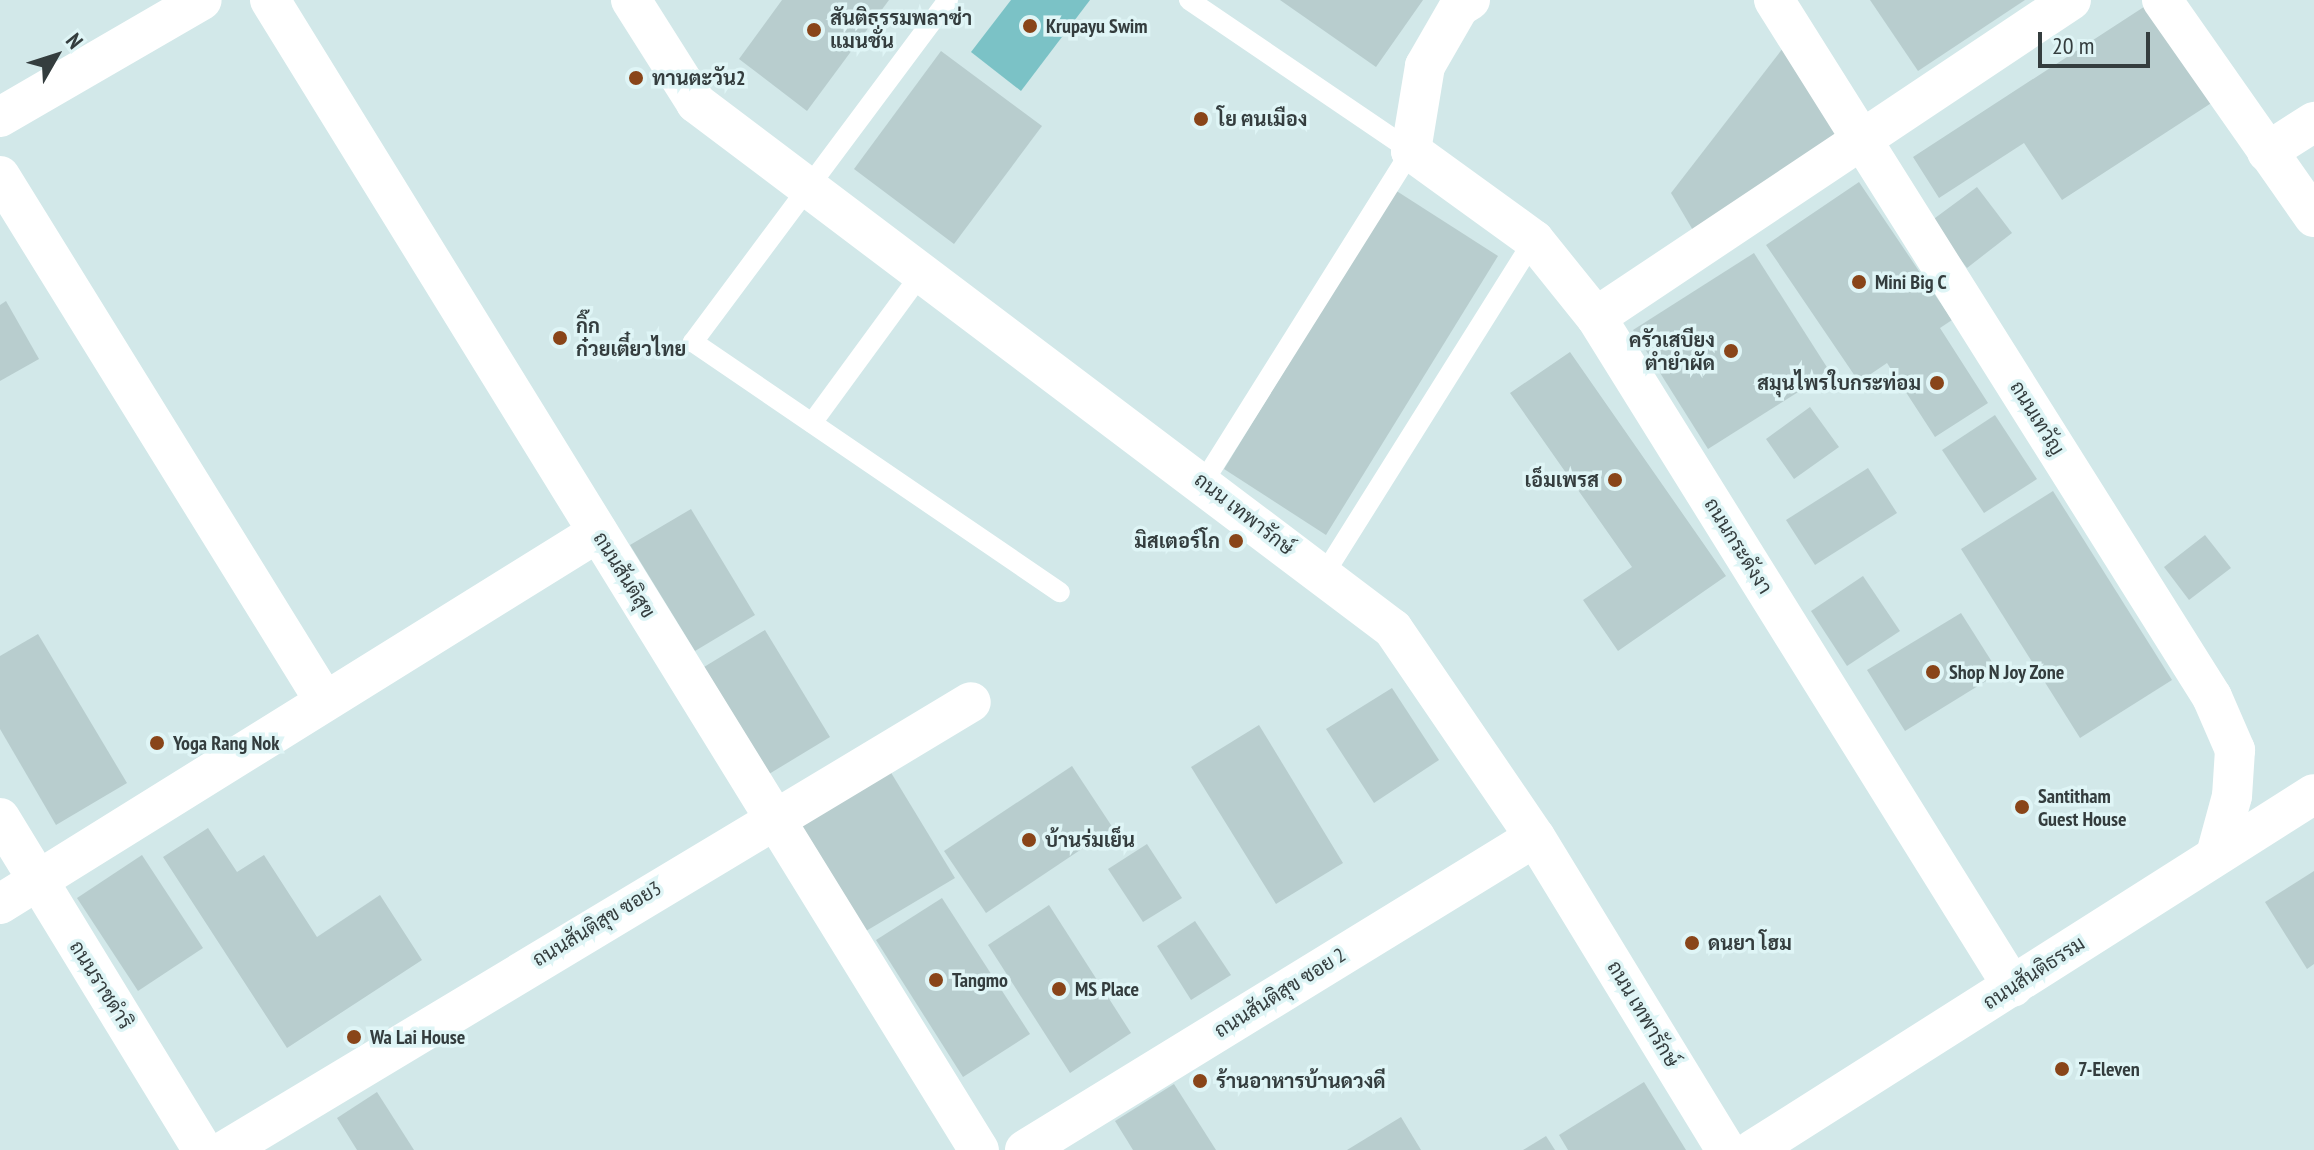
<!DOCTYPE html>
<html>
<head>
<meta charset="utf-8">
<style>
	body { margin:0 }
	#map { position:relative; width:2314px; height:1150px; overflow:hidden; background:#d2e8e9; font-family:"PT Sans Narrow",Sarabun,sans-serif }
	div>[style] { position:absolute }
	.water>* { inset:0; background:#7bc2c6 }
	.building>* { inset:0; background:#b8cdce }
	.service>* { height:20px; margin:-10px; padding:0 10px; transform-origin:10px; border-radius:10px; background:#fff }
	.minor>* { height:40px; margin:-20px; padding:0 20px; transform-origin:20px; border-radius:20px; background:#fff }
	.dots>* { width:22px; height:22px; translate:-50% -50%; box-sizing:border-box; border:4px solid #dff5f6; border-radius:50% }
	span { translate:-50% -50%; white-space:nowrap; text-align:center; line-height:1.15; -webkit-text-stroke:7px #dff5f6; paint-order:stroke }
	.poi-label { font-size:20px; color:#343d3e; font-weight:700 }
	.left { translate:0 -50%; text-align:left }
	.right { translate:-100% -50%; text-align:right }
	.street-label { font-size:20px; color:#343d3e }
	.north { position:absolute; left:16px; top:16px; width:80px; height:80px; -webkit-text-stroke:6px #dff5f6; paint-order:stroke; rotate:51deg; font-size:22px; font-weight:700; line-height:32px; text-align:center; color:#343d3e }
	.north::after { content:''; display:block; margin:auto; width:28px; height:36px; background:#343d3e; clip-path:polygon(50% 0,100% 100%,50% 72%,0 100%) }
	.scale { position:absolute; left:2038px; top:32px; width:112px; height:36px; box-sizing:border-box; border:4px solid #343d3e; border-top:0; padding-left:10px; font-size:24px; line-height:28px; white-space:nowrap; color:#343d3e; -webkit-text-stroke:6px #dff5f6; paint-order:stroke }
</style>
</head>
<body>
<div id="map">
	<div class="water">
		<i style="clip-path:polygon(1011px 0,1090px 0,1021px 91px,971px 52px)"></i>
	</div>
	<div class="building">
		<i style="clip-path:polygon(782px 0,889px 0,807px 111px,739px 59px)"></i>
		<i style="clip-path:polygon(1280px 0,1423px 0,1376px 67px)"></i>
		<i style="clip-path:polygon(1870px 0,2025px 0,1918px 71px)"></i>
		<i style="clip-path:polygon(2153px 1px,2216px 100px,2062px 200px,2024px 143px,1939px 198px,1913px 157px)"></i>
		<i style="clip-path:polygon(1783px 48px,1841px 137px,1694px 232px,1671px 193px)"></i>
		<i style="clip-path:polygon(941px 51px,1042px 126px,954px 244px,854px 169px)"></i>
		<i style="clip-path:polygon(1859px 182px,1952px 320px,1940px 328px,1988px 403px,1935px 437px,1887px 363px,1859px 382px,1766px 245px)"></i>
		<i style="clip-path:polygon(1977px 187px,2012px 233px,1967px 268px,1931px 221px)"></i>
		<i style="clip-path:polygon(1395px 190px,1498px 256px,1326px 535px,1224px 469px)"></i>
		<i style="clip-path:polygon(1754px 253px,1830px 372px,1708px 449px,1633px 330px)"></i>
		<i style="clip-path:polygon(6px 301px,39px 359px,0 381px,0 305px)"></i>
		<i style="clip-path:polygon(1570px 352px,1726px 576px,1618px 651px,1583px 600px,1632px 567px,1510px 393px)"></i>
		<i style="clip-path:polygon(1810px 407px,1839px 447px,1794px 479px,1766px 439px)"></i>
		<i style="clip-path:polygon(1995px 415px,2037px 479px,1984px 513px,1942px 450px)"></i>
		<i style="clip-path:polygon(1868px 468px,1897px 513px,1815px 565px,1786px 520px)"></i>
		<i style="clip-path:polygon(2053px 491px,2172px 680px,2080px 738px,1961px 549px)"></i>
		<i style="clip-path:polygon(691px 509px,755px 615px,695px 651px,630px 545px)"></i>
		<i style="clip-path:polygon(2205px 535px,2231px 568px,2189px 600px,2164px 567px)"></i>
		<i style="clip-path:polygon(1863px 576px,1900px 631px,1847px 666px,1811px 611px)"></i>
		<i style="clip-path:polygon(1961px 613px,1999px 673px,1905px 731px,1867px 670px)"></i>
		<i style="clip-path:polygon(765px 630px,830px 737px,769px 774px,704px 667px)"></i>
		<i style="clip-path:polygon(38px 634px,127px 783px,56px 825px,0 729px,0 656px)"></i>
		<i style="clip-path:polygon(1392px 688px,1439px 760px,1374px 803px,1326px 729px)"></i>
		<i style="clip-path:polygon(1259px 725px,1343px 863px,1276px 904px,1191px 767px)"></i>
		<i style="clip-path:polygon(887px 766px,955px 878px,861px 934px,794px 822px)"></i>
		<i style="clip-path:polygon(1072px 766px,1113px 828px,986px 913px,944px 851px)"></i>
		<i style="clip-path:polygon(208px 828px,237px 872px,264px 855px,317px 937px,380px 895px,422px 960px,287px 1048px,163px 857px)"></i>
		<i style="clip-path:polygon(1147px 844px,1182px 898px,1143px 922px,1108px 869px)"></i>
		<i style="clip-path:polygon(142px 855px,203px 948px,138px 991px,77px 898px)"></i>
		<i style="clip-path:polygon(2314px 871px,2314px 964px,2307px 969px,2265px 902px)"></i>
		<i style="clip-path:polygon(942px 898px,1030px 1034px,963px 1077px,876px 940px)"></i>
		<i style="clip-path:polygon(1049px 905px,1131px 1033px,1070px 1073px,988px 945px)"></i>
		<i style="clip-path:polygon(1195px 921px,1231px 975px,1191px 1000px,1157px 946px)"></i>
		<i style="clip-path:polygon(1644px 1082px,1686px 1150px,1568px 1150px,1559px 1135px)"></i>
		<i style="clip-path:polygon(1174px 1084px,1216px 1150px,1133px 1150px,1115px 1121px)"></i>
		<i style="clip-path:polygon(377px 1092px,414px 1150px,357px 1150px,337px 1118px)"></i>
		<i style="clip-path:polygon(1401px 1117px,1421px 1150px,1347px 1150px)"></i>
		<i style="clip-path:polygon(1546px 1136px,1555px 1150px,1523px 1150px)"></i>
	</div>
	<div class="service">
		<i style="left:948px;top:0;width:427px;rotate:126.7deg"></i>
		<i style="left:693px;top:342px;width:444px;rotate:34.3deg"></i>
		<i style="left:1189px;top:0;width:268px;rotate:34.2deg"></i>
		<i style="left:1411px;top:151px;width:392px;rotate:122.1deg"></i>
		<i style="left:812px;top:423px;width:185px;rotate:-53.8deg"></i>
		<i style="left:1323px;top:576px;width:397px;rotate:-57.9deg"></i>
	</div>
	<div class="minor">
		<i style="left:270px;top:0;width:1351px;rotate:58.35deg"></i>
		<i style="left:631px;top:0;width:122px;rotate:57.7deg"></i>
		<i style="left:696px;top:103px;width:873px;rotate:37.04deg"></i>
		<i style="left:1393px;top:629px;width:252px;rotate:55.7deg"></i>
		<i style="left:1535px;top:837px;width:367px;rotate:58.6deg"></i>
		<i style="left:1470px;top:0;width:13px;rotate:148deg"></i>
		<i style="left:1459px;top:7px;width:68px;rotate:120deg"></i>
		<i style="left:1425px;top:66px;width:86px;rotate:99.4deg"></i>
		<i style="left:1411px;top:151px;width:152px;rotate:35.9deg"></i>
		<i style="left:1534px;top:240px;width:99px;rotate:51.2deg"></i>
		<i style="left:1596px;top:317px;width:789px;rotate:58.1deg"></i>
		<i style="left:1774px;top:0;width:823px;rotate:57.85deg"></i>
		<i style="left:2212px;top:697px;width:58px;rotate:66.5deg"></i>
		<i style="left:2235px;top:750px;width:46px;rotate:93.7deg"></i>
		<i style="left:2232px;top:796px;width:61px;rotate:105.2deg"></i>
		<i style="left:2162px;top:0;width:265px;rotate:55deg"></i>
		<i style="left:0;top:117px;width:233px;rotate:-30.1deg"></i>
		<i style="left:2267px;top:152px;width:56px;rotate:-32.6deg"></i>
		<i style="left:0;top:176px;width:616px;rotate:58.27deg"></i>
		<i style="left:1596px;top:317px;width:571px;rotate:-33.72deg"></i>
		<i style="left:0;top:818px;width:389px;rotate:58.6deg"></i>
		<i style="left:0;top:904px;width:704px;rotate:-31.88deg"></i>
		<i style="left:226px;top:1150px;width:869px;rotate:-31.02deg"></i>
		<i style="left:1025px;top:1150px;width:598px;rotate:-31.54deg"></i>
		<i style="left:1753px;top:1150px;width:664px;rotate:-32.4deg"></i>
	</div>
	<div class="dots">
		<i style="left:1030px;top:26px;background:#894519"></i>
		<i style="left:814px;top:30px;background:#894519"></i>
		<i style="left:636px;top:78px;background:#894519"></i>
		<i style="left:1201px;top:119px;background:#894519"></i>
		<i style="left:1859px;top:282px;background:#894519"></i>
		<i style="left:560px;top:338px;background:#894519"></i>
		<i style="left:1731px;top:351px;background:#894519"></i>
		<i style="left:1937px;top:383px;background:#894519"></i>
		<i style="left:1615px;top:480px;background:#894519"></i>
		<i style="left:1236px;top:541px;background:#894519"></i>
		<i style="left:1933px;top:672px;background:#894519"></i>
		<i style="left:157px;top:743px;background:#894519"></i>
		<i style="left:2022px;top:807px;background:#894519"></i>
		<i style="left:1029px;top:840px;background:#894519"></i>
		<i style="left:1692px;top:943px;background:#894519"></i>
		<i style="left:936px;top:980px;background:#894519"></i>
		<i style="left:1059px;top:989px;background:#894519"></i>
		<i style="left:354px;top:1037px;background:#894519"></i>
		<i style="left:2062px;top:1069px;background:#894519"></i>
		<i style="left:1200px;top:1081px;background:#894519"></i>
	</div>
	<div class="poi-label">
		<span class="left" style="left:830px;top:30px">สันติธรรมพลาซ่า<br>แมนชั่น</span>
		<span class="left" style="left:1046px;top:26px">Krupayu Swim</span>
		<span class="left" style="left:652px;top:78px">ทานตะวัน2</span>
		<span class="left" style="left:1217px;top:119px">โย ฅนเมือง</span>
		<span class="left" style="left:1875px;top:282px">Mini Big C</span>
		<span class="left" style="left:576px;top:338px">กิ๊ก<br>ก๋วยเตี๋ยวไทย</span>
		<span class="right" style="left:1715px;top:352px">ครัวเสบียง<br>ตำยำผัด</span>
		<span class="right" style="left:1921px;top:383px">สมุนไพรใบกระท่อม</span>
		<span class="right" style="left:1599px;top:480px">เอ็มเพรส</span>
		<span class="right" style="left:1220px;top:541px">มิสเตอร์โก</span>
		<span class="left" style="left:1949px;top:672px">Shop N Joy Zone</span>
		<span class="left" style="left:173px;top:743px">Yoga Rang Nok</span>
		<span class="left" style="left:2038px;top:808px">Santitham<br>Guest House</span>
		<span class="left" style="left:1045px;top:840px">บ้านร่มเย็น</span>
		<span class="left" style="left:1708px;top:943px">ดนยา โฮม</span>
		<span class="left" style="left:952px;top:980px">Tangmo</span>
		<span class="left" style="left:1075px;top:989px">MS Place</span>
		<span class="left" style="left:370px;top:1037px">Wa Lai House</span>
		<span class="left" style="left:2078px;top:1069px">7-Eleven</span>
		<span class="left" style="left:1216px;top:1081px">ร้านอาหารบ้านดวงดี</span>
	</div>
	<div class="street-label">
		<span style="left:2037px;top:418px;rotate:58deg">ถนนเทวัญ</span>
		<span style="left:1244px;top:514px;rotate:38deg">ถนน เทพารักษ์</span>
		<span style="left:1738px;top:546px;rotate:58deg">ถนนกระดังงา</span>
		<span style="left:624px;top:575px;rotate:58deg">ถนนสันติสุข</span>
		<span style="left:597px;top:924px;rotate:-31deg">ถนนสันติสุข ซอย3</span>
		<span style="left:2034px;top:973px;rotate:-33deg">ถนนสันติธรรม</span>
		<span style="left:101px;top:985px;rotate:58deg">ถนนราชดำริ</span>
		<span style="left:1280px;top:993px;rotate:-32deg">ถนนสันติสุข ซอย 2</span>
		<span style="left:1643px;top:1014px;rotate:59deg">ถนน เทพารักษ์</span>
	</div>
	<div class="north">N</div>
	<div class="scale">20 m</div>
</div>
</body>
</html>
